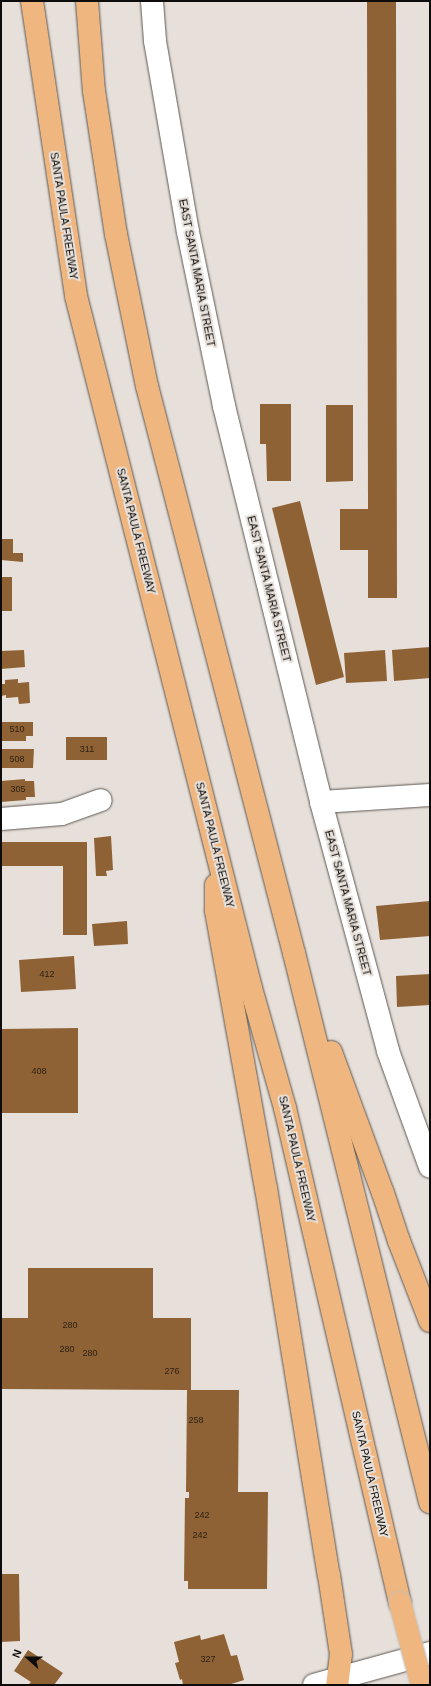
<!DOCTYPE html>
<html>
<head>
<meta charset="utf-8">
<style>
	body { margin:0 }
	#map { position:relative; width:431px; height:1686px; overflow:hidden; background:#e7e0da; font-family:Arial,sans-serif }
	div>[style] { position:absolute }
	.building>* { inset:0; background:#8e6235 }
	.roads { filter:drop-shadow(0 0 1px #5d5752) drop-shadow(0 0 1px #5d5752) }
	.minor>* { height:22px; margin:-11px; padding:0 11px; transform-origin:11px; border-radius:11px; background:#fff }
	.highway>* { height:22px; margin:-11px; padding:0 11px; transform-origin:11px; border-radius:11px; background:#efb67f }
	.bridges { filter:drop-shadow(0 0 1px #c0c0bf) drop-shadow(0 0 1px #c0c0bf) }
	.highway-bridge>* { height:22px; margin:-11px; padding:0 11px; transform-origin:11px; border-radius:11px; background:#efb67f }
	span { translate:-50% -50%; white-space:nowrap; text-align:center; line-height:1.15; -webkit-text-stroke:4px #e7e0da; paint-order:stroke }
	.number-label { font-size:9px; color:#2e2215 }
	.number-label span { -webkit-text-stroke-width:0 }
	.street-label { font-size:11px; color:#0e0c0a }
	.frame { position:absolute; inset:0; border:2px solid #0e0c0a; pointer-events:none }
	.north { position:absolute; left:8px; top:1638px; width:40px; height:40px; -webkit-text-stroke:3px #e7e0da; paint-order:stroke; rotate:291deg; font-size:11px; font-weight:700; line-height:16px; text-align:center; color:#0e0c0a }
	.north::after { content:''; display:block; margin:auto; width:14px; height:18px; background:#0e0c0a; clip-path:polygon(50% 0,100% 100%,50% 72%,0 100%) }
</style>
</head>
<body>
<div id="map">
	<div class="building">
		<i style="clip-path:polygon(367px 1px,396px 1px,397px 598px,368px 598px,368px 550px,340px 550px,340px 509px,368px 509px)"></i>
		<i style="clip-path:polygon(260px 404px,291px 404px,291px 481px,267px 481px,266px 444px,260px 444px)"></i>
		<i style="clip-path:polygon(326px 405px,353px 405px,353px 481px,326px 482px)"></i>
		<i style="clip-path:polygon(300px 501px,344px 677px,316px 685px,272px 508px)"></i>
		<i style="clip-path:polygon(1px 539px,13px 539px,13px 553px,23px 553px,23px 562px,1px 560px)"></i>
		<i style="clip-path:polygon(1px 577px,12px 577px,12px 611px,1px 611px)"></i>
		<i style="clip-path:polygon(430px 647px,430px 678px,394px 681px,392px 650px)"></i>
		<i style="clip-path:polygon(24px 650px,25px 667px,1px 669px,1px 651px)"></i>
		<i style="clip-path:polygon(385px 650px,387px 681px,346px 683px,344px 653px)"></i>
		<i style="clip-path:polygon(18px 679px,18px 683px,29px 682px,30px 703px,19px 704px,18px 697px,6px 698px,6px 695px,1px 696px,1px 684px,5px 684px,5px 680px)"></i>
		<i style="clip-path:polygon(1px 722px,33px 722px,33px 736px,26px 736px,26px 741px,1px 741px)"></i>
		<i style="clip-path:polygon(66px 737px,107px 737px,107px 760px,66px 760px)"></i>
		<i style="clip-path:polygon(1px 749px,34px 749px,33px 768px,1px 768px)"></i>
		<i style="clip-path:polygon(25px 779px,25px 781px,34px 781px,35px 797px,26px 797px,26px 800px,1px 802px,1px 781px)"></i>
		<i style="clip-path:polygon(111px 836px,113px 870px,106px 871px,107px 876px,96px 876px,94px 838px)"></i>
		<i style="clip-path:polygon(1px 842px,87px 842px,87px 935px,63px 935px,63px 866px,1px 866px)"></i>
		<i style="clip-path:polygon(430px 901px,430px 936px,380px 940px,376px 906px)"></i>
		<i style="clip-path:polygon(127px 921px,128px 944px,94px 946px,92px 924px)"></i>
		<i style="clip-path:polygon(74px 956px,76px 989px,21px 992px,19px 960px)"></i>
		<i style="clip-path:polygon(430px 974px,430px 1005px,397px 1007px,396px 976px)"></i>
		<i style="clip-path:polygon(78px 1028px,78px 1113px,1px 1113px,1px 1029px)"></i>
		<i style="clip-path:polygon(28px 1268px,153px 1268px,153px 1318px,191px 1318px,191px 1390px,239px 1390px,238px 1492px,268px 1492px,267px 1589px,188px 1589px,188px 1581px,184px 1581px,185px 1498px,189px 1498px,189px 1492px,186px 1492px,187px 1390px,1px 1389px,1px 1318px,28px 1318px)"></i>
		<i style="clip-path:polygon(1px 1574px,19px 1574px,20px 1641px,1px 1642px)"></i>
		<i style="clip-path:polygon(224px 1634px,231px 1656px,237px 1655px,244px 1680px,228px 1685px,183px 1685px,182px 1679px,180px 1680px,175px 1663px,179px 1662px,174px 1642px,200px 1635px,201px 1640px)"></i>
		<i style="clip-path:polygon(28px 1650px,63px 1673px,54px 1685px,28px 1685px,31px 1682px,14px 1671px)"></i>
	</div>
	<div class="roads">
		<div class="minor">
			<i style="left:152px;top:1px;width:40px;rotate:85.7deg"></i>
			<i style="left:155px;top:41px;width:194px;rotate:80.2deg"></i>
			<i style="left:188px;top:232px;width:178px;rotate:78.3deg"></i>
			<i style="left:224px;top:406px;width:408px;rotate:76.2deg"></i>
			<i style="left:321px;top:802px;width:258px;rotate:74.9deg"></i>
			<i style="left:388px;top:1051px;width:123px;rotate:70.1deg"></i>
			<i style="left:321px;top:802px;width:109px;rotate:-3.7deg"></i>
			<i style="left:1px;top:819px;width:61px;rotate:-4.7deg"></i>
			<i style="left:62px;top:814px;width:41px;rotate:-19.7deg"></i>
			<i style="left:314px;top:1685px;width:120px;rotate:-15.4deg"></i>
		</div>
		<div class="highway">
			<i style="left:32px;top:1px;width:298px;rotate:81.5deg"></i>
			<i style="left:76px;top:296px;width:714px;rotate:75.81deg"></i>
			<i style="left:251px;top:988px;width:125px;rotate:74.2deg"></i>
			<i style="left:285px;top:1108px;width:508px;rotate:76.92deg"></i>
			<i style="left:87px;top:1px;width:90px;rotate:85.6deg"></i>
			<i style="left:94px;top:91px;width:145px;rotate:81.3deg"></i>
			<i style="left:116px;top:234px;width:155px;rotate:78.5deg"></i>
			<i style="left:147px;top:386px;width:586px;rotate:75.47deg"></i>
			<i style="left:294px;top:953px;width:566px;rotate:76.09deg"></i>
			<i style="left:216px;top:885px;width:26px;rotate:90deg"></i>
			<i style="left:216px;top:911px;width:281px;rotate:79.8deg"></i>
			<i style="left:266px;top:1188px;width:392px;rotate:80.8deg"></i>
			<i style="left:329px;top:1575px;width:80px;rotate:81.4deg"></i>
			<i style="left:341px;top:1654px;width:31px;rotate:97deg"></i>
			<i style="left:331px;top:1052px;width:150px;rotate:69.8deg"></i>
			<i style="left:383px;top:1193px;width:51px;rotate:71.6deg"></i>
			<i style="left:399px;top:1241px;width:86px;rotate:68.8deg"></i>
		</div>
	</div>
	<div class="bridges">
		<div class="highway-bridge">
			<i style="left:400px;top:1603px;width:85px;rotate:75deg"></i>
		</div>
	</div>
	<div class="number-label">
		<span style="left:17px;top:729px">510</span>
		<span style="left:87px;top:749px">311</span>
		<span style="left:17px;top:759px">508</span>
		<span style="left:18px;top:789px">305</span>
		<span style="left:47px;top:974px">412</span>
		<span style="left:39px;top:1071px">408</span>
		<span style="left:70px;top:1325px">280</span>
		<span style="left:67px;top:1349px">280</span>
		<span style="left:90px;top:1353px">280</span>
		<span style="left:172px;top:1371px">276</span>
		<span style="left:196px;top:1420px">258</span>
		<span style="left:202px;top:1515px">242</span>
		<span style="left:200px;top:1535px">242</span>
		<span style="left:208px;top:1659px">327</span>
	</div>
	<div class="street-label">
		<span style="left:64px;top:216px;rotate:81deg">SANTA PAULA FREEWAY</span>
		<span style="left:197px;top:273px;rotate:79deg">EAST SANTA MARIA STREET</span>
		<span style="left:136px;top:531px;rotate:76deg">SANTA PAULA FREEWAY</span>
		<span style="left:269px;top:589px;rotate:76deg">EAST SANTA MARIA STREET</span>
		<span style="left:215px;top:845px;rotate:76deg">SANTA PAULA FREEWAY</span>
		<span style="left:348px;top:903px;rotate:75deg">EAST SANTA MARIA STREET</span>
		<span style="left:297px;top:1159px;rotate:77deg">SANTA PAULA FREEWAY</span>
		<span style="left:370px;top:1474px;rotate:77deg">SANTA PAULA FREEWAY</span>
	</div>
	<div class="frame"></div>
	<div class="north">N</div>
</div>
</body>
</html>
